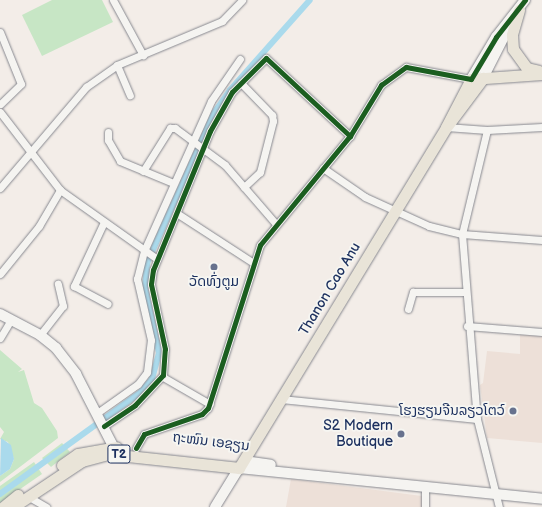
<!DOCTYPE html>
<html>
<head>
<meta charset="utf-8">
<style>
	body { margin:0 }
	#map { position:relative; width:542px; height:507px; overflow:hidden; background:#f3ede8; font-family:"Balsamiq Sans","Noto Sans Lao",sans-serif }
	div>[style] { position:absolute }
	.built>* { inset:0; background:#ede0d8 }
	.green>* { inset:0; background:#c7e6c5 }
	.water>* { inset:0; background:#aadaec }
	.canal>* { height:6px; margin:-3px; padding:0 3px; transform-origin:3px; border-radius:3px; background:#aadaec }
	.roads { filter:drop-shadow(0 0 1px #888990) drop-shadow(0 0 1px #888990) }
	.street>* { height:7px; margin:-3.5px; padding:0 3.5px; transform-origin:3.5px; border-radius:3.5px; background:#f5f4f1 }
	.secondary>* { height:10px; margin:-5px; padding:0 5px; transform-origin:5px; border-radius:5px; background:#f5f4f1 }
	.primary>* { height:11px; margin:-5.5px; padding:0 5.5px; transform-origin:5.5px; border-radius:5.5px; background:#e9e4d8 }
	.cycleway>* { height:5px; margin:-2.5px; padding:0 2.5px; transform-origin:2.5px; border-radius:2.5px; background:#1b5e20 }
	.dots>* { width:11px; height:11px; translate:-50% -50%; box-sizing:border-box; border:2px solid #f6f6f2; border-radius:50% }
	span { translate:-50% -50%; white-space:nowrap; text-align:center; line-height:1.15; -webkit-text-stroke:3.5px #f6f6f2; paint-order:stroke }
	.shield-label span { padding:1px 3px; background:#f6f6f2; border:1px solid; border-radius:3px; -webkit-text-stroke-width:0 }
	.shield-label { font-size:13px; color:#1b2f5e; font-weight:700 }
	.poi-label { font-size:14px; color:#1b2f5e }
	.right { translate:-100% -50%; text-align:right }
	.street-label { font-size:14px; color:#1b2f5e }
</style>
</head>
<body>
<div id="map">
	<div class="built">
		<i style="clip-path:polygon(520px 333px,542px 334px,542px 443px,487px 438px,480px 385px,483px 383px,487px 351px,520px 354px)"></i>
		<i style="clip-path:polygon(291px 479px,422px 496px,422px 507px,286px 507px)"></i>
	</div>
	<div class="green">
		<i style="clip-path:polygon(52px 0,102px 0,113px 22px,42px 56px,22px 15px)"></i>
		<i style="clip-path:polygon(0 350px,22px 369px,18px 372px,24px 370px,34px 403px,42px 408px,57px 431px,58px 438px,0 482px,0 476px,10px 469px,14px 459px,8px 442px,0 439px,4px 432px,0 427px)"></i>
		<i style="clip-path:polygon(62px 443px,70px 452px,51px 467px,42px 458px)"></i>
		<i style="clip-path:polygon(34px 462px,42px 474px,0 503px,0 486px)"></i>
	</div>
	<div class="water">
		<i style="clip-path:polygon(1px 438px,11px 445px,14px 459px,10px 469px,0 476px)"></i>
	</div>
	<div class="canal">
		<i style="left:0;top:494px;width:174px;rotate:-35.9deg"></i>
		<i style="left:141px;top:392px;width:17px;rotate:-50deg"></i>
		<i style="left:152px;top:379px;width:27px;rotate:-75deg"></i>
		<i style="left:159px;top:353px;width:66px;rotate:-102.2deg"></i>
		<i style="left:145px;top:288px;width:25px;rotate:-85deg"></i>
		<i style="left:147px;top:263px;width:164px;rotate:-65.9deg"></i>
		<i style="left:214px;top:113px;width:28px;rotate:-55deg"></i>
		<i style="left:230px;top:90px;width:120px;rotate:-48.4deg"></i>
	</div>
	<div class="roads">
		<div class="street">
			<i style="left:113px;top:0;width:63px;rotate:61.4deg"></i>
			<i style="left:0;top:32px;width:56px;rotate:68deg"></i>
			<i style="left:21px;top:84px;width:29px;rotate:136deg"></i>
			<i style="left:117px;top:65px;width:33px;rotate:67deg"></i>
			<i style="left:241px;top:83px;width:45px;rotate:45.9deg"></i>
			<i style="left:272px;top:115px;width:6px;rotate:81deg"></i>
			<i style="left:273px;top:121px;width:53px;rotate:104.3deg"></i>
			<i style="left:260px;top:172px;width:22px;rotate:137deg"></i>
			<i style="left:0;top:112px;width:98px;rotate:52.4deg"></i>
			<i style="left:60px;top:190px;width:119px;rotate:35.4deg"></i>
			<i style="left:446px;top:127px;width:41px;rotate:4.2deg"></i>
			<i style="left:487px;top:130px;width:55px;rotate:-3.1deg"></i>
			<i style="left:487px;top:130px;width:107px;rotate:103.5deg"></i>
			<i style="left:462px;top:234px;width:186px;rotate:85.4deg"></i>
			<i style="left:477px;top:419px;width:91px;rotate:76deg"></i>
			<i style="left:108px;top:132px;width:8px;rotate:90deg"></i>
			<i style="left:108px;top:140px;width:24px;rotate:60deg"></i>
			<i style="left:120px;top:161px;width:57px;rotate:22.5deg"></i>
			<i style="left:323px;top:168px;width:51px;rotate:34.6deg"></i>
			<i style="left:365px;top:197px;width:70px;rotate:24.4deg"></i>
			<i style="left:429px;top:226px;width:34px;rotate:14deg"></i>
			<i style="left:462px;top:234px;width:80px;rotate:4.3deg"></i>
			<i style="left:143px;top:171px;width:51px;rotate:-57.9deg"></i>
			<i style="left:170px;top:128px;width:5px"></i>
			<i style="left:175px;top:128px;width:62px;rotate:36.5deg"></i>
			<i style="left:225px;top:165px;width:78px;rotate:49.2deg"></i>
			<i style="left:0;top:188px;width:133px;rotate:-49.6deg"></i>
			<i style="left:86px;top:87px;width:38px;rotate:-35deg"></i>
			<i style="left:117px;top:65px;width:114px;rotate:-22.7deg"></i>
			<i style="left:222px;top:21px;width:29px;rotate:-46deg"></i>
			<i style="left:178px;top:214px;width:88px;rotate:33deg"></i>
			<i style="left:104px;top:222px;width:71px;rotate:115.1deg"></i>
			<i style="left:74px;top:286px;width:38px;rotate:28deg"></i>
			<i style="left:0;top:274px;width:62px;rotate:-50.9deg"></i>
			<i style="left:39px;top:226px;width:42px;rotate:-59.7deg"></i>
			<i style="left:408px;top:309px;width:18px;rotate:-74deg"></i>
			<i style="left:413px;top:292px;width:52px"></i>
			<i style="left:467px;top:326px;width:75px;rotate:4.6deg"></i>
			<i style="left:40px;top:335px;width:37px;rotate:-52deg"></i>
			<i style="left:63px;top:306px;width:23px;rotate:-103deg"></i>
			<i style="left:0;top:338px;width:21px;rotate:-59deg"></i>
			<i style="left:163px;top:377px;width:54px;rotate:29.9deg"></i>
			<i style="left:281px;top:399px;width:197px;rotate:5.8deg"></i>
			<i style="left:97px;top:413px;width:50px;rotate:-35.3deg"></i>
			<i style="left:138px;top:384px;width:15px;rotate:-53deg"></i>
			<i style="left:147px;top:372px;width:32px;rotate:-83deg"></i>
			<i style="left:151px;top:340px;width:63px;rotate:-102.9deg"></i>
			<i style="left:137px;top:279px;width:29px;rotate:-76deg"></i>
			<i style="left:144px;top:251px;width:164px;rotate:-65.9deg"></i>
			<i style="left:211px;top:101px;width:51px;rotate:-55.4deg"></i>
			<i style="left:104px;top:426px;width:37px;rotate:-34deg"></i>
			<i style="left:135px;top:405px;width:41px;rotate:-47deg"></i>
			<i style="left:163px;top:375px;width:26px;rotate:-86deg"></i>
			<i style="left:165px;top:349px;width:66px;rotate:-102.2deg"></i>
			<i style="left:151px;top:284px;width:14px;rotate:-82deg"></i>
			<i style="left:153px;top:270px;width:150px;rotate:-67.7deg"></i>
			<i style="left:210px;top:131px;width:45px;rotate:-60.6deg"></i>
			<i style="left:232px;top:92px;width:48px;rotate:-45deg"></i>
			<i style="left:266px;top:58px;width:115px;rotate:42.9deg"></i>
			<i style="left:136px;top:448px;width:16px;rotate:-60deg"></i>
			<i style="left:144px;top:434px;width:61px;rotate:-19deg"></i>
			<i style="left:202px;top:414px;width:8px;rotate:-45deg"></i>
			<i style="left:208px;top:408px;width:171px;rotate:-72.3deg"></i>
			<i style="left:260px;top:245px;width:141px;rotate:-50.5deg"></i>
			<i style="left:350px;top:136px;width:60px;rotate:-58.7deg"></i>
			<i style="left:381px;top:85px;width:31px;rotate:-36deg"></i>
			<i style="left:406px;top:67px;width:66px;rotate:10.5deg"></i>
			<i style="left:425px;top:489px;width:18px;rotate:90deg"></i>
			<i style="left:29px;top:497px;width:20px;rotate:30deg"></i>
		</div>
		<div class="secondary">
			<i style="left:483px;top:78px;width:62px;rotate:-63deg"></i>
			<i style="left:471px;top:79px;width:49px;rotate:-59.2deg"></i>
			<i style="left:496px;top:37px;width:47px;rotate:-51.9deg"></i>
			<i style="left:0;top:314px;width:45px;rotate:27.7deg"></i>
			<i style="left:40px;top:335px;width:21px;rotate:39deg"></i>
			<i style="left:56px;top:348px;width:33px;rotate:52deg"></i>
			<i style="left:76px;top:374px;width:81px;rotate:62.8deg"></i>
			<i style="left:244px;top:461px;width:27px;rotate:8deg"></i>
			<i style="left:215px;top:507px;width:46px;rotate:-58.4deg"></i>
			<i style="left:239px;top:468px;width:305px;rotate:5.8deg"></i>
		</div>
		<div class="primary">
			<i style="left:519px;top:10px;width:26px;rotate:106deg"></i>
			<i style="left:512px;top:35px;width:14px;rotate:86deg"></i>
			<i style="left:513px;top:49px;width:24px;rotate:54deg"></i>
			<i style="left:527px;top:68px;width:12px;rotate:14deg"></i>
			<i style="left:448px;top:125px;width:59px;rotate:-53.3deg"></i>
			<i style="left:62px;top:465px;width:19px;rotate:-35deg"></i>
			<i style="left:78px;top:454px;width:39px;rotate:-10deg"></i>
			<i style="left:3px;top:507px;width:19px;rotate:-39deg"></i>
			<i style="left:13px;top:507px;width:83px;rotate:-33.7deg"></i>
			<i style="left:82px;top:461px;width:28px;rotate:-15deg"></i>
			<i style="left:109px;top:454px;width:131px;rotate:6.1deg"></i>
			<i style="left:239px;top:468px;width:399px;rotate:-58.7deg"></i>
			<i style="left:446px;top:127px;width:54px;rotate:-62.5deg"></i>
			<i style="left:471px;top:79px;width:71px;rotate:-4deg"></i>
		</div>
	</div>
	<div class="cycleway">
		<i style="left:104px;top:426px;width:37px;rotate:-34deg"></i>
		<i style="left:135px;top:405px;width:41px;rotate:-47deg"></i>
		<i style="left:163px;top:375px;width:26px;rotate:-86deg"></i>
		<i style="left:165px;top:349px;width:66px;rotate:-102.2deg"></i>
		<i style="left:151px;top:284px;width:14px;rotate:-82deg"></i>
		<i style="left:153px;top:270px;width:150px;rotate:-67.7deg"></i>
		<i style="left:210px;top:131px;width:45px;rotate:-60.6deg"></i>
		<i style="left:232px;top:92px;width:48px;rotate:-45deg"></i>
		<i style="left:266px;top:58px;width:115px;rotate:42.9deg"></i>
		<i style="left:136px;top:448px;width:16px;rotate:-60deg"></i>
		<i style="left:144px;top:434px;width:61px;rotate:-19deg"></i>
		<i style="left:202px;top:414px;width:8px;rotate:-45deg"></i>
		<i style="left:208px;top:408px;width:171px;rotate:-72.3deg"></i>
		<i style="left:260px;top:245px;width:141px;rotate:-50.5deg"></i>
		<i style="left:350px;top:136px;width:60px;rotate:-58.7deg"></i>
		<i style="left:381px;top:85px;width:31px;rotate:-36deg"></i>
		<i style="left:406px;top:67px;width:66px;rotate:10.5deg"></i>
		<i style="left:471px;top:79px;width:49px;rotate:-59.2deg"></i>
		<i style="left:496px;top:37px;width:47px;rotate:-51.9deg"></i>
	</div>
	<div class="dots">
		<i style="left:214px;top:267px;background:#67728e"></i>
		<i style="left:513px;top:411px;background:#67728e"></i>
		<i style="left:401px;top:434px;background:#67728e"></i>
	</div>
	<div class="shield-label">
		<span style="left:119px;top:454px">T2</span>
	</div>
	<div class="poi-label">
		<span style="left:214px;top:282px">ວັດທົ່ງຕູມ</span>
		<span class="right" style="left:505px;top:411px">ໂຮງຮຽນຈີນລຽວໂຕວ໌</span>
		<span class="right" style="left:393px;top:434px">S2 Modern<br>Boutique</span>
	</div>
	<div class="street-label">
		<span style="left:330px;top:289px;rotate:-59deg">Thanon Cao Anu</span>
		<span style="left:211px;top:442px;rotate:7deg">ຖະໜົນ ເອຊຽນ</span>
	</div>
</div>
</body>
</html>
